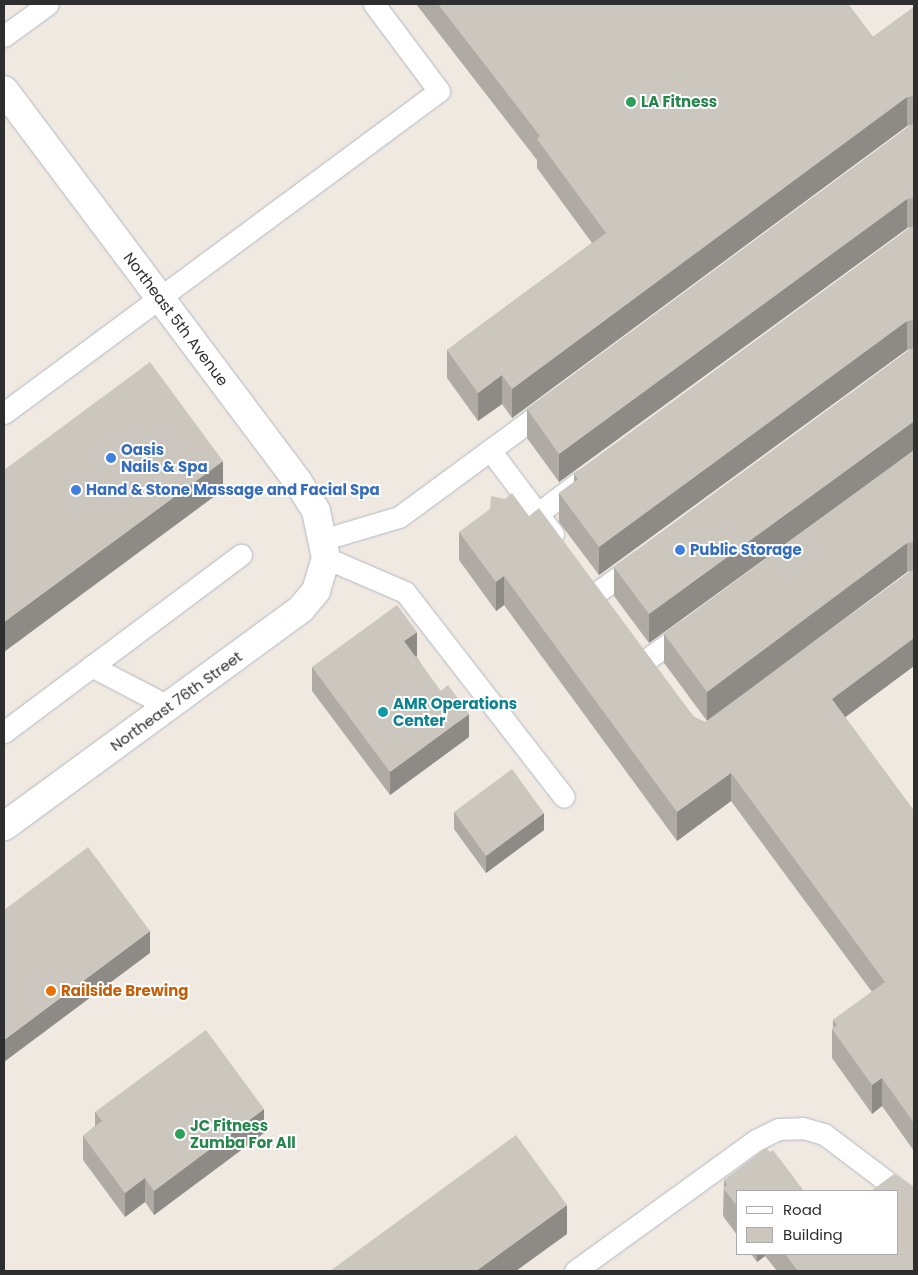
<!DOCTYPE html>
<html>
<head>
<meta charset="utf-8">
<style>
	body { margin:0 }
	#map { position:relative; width:918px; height:1275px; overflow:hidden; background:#efe9e1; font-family:Poppins,sans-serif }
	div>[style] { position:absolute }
	.roads { filter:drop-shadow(0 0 1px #b4b7c1) drop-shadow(0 0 1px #b4b7c1) }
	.service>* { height:21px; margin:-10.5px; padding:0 10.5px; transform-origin:10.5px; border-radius:10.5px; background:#fff }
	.tertiary>* { height:28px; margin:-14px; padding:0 14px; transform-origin:14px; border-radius:14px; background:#fff }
	.wall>* { inset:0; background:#afaba4 }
	.shaded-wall>* { inset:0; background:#8e8b86 }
	.building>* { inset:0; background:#cbc7bf }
	.dots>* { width:14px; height:14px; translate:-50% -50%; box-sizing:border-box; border:2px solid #fff; border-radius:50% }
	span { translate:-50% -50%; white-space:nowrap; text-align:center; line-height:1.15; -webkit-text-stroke:4px #fff; paint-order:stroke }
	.leisure-label { font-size:15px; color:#27864d; font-weight:700 }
	.left { translate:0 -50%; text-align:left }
	.street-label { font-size:15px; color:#2e2e2e }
	.shop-label { font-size:15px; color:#366cbe; font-weight:700 }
	.culture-label { font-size:15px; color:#0d838f; font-weight:700 }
	.food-label { font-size:15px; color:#c56008; font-weight:700 }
	.frame { position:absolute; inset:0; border:5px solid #2e2e2e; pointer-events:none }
	.legend { position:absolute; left:736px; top:1190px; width:162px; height:65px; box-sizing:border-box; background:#fff; border:1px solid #ababab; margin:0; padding:6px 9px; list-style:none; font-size:15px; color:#2e2e2e }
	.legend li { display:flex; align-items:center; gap:10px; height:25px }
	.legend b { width:25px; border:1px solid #ababab }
</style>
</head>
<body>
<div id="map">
	<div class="roads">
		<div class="service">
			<i style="left:4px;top:36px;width:54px;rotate:-36deg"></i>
			<i style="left:4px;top:413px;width:541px;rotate:-36.51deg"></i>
			<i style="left:439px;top:91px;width:109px;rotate:-126.8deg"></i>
			<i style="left:490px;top:450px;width:105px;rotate:53.1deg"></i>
			<i style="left:537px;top:514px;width:55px;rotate:-36.9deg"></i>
			<i style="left:325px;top:539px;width:77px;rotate:-16.6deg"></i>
			<i style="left:399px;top:517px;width:187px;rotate:-36.3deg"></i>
			<i style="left:326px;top:558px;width:86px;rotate:23.3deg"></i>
			<i style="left:405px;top:592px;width:259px;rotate:52.2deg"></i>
			<i style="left:596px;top:593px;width:52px;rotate:-35.5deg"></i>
			<i style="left:646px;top:660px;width:49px;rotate:-35.9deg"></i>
			<i style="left:91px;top:666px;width:87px;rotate:27.5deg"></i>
			<i style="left:4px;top:732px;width:296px;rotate:-36.8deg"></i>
			<i style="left:575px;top:1271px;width:223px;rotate:-35.9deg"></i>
			<i style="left:756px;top:1140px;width:25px;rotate:-26deg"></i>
			<i style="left:779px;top:1129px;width:24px;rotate:-2deg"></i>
			<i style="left:803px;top:1128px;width:22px;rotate:16deg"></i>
			<i style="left:824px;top:1134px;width:113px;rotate:37.1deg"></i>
		</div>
		<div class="tertiary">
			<i style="left:4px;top:90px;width:490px;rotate:53.1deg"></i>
			<i style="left:298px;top:482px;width:34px;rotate:58deg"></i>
			<i style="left:316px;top:511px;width:48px;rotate:78deg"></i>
			<i style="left:326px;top:558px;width:34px;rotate:107deg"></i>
			<i style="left:316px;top:591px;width:23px;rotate:130deg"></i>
			<i style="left:301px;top:609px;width:368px;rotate:143.8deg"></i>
		</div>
	</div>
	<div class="wall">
		<i style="clip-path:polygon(416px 4px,848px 4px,873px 37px,914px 7px,914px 666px,845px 717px,914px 811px,914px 1151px,882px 1106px,872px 1114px,832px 1058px,832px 1029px,833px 1028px,833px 1020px,872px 992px,731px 801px,677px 841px,504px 605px,496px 611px,459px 560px,459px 532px,529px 516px,694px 717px,705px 722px,911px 571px,907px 572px,707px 721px,664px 663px,664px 634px,913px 451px,649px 643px,614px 596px,614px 567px,911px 349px,907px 350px,599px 575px,559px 522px,559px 493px,574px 482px,574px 474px,911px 227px,907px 228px,559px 482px,527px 438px,527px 409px,911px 125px,907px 126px,512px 418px,502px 404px,478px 421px,447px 378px,447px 350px,592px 243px,537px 168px,537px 160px)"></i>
		<i style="clip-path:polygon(416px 656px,469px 737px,390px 795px,312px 691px,312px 667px,417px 656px)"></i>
		<i style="clip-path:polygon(454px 812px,544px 830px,486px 873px,454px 829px)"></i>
		<i style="clip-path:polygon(95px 1112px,264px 1133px,154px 1215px,145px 1202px,125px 1217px,83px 1160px,83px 1136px,95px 1126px)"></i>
		<i style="clip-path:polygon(770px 1152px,737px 1191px,737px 1235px,723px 1216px,724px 1180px)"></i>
		<i style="clip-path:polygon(912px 1186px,914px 1271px,777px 1271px,765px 1256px,757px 1262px,751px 1254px,897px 1254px)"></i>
	</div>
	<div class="shaded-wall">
		<i style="clip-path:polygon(907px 97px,907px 126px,512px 418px,512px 389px)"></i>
		<i style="clip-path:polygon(907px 199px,907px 228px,559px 482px,559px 454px)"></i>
		<i style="clip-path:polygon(907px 321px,907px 350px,599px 575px,599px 547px)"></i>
		<i style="clip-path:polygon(502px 375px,502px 404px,478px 421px,478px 393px)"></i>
		<i style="clip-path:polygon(913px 422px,913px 451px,649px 643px,649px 614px)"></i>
		<i style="clip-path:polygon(223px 461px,223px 490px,4px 652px,4px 622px)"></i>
		<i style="clip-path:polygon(907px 543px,907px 572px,707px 721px,707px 692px)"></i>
		<i style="clip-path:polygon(504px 576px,504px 605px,496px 611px,496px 582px)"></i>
		<i style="clip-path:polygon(417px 632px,417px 656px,404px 665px,404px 641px)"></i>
		<i style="clip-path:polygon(914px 638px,914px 666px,832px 727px,832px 699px)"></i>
		<i style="clip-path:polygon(469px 714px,469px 737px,390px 795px,390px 772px)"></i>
		<i style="clip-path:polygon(731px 773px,731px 801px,677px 841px,677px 812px)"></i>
		<i style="clip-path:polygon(544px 813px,544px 830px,486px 873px,486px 856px)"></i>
		<i style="clip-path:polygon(150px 931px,150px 953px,4px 1062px,4px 1040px)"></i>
		<i style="clip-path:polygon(882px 1078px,882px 1106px,872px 1114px,872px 1085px)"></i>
		<i style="clip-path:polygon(264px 1109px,264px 1133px,154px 1215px,154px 1191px)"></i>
		<i style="clip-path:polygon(145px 1178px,145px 1202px,125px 1217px,125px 1193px)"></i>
		<i style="clip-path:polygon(567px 1205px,567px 1234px,516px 1271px,476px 1271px)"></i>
		<i style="clip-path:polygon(757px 1254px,765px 1254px,765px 1256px,757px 1262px)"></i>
	</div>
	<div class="building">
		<i style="clip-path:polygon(438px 4px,848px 4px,873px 37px,914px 7px,914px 96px,907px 97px,512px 389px,502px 375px,478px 393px,447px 350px,606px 233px,537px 139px,540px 136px)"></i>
		<i style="clip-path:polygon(914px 123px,914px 198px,907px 199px,559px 454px,527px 409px)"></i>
		<i style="clip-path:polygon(914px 225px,914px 320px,907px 321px,599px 547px,559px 493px,578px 479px,574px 474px)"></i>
		<i style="clip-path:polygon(914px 347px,914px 423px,913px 422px,649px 614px,614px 567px)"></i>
		<i style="clip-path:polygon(150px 362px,223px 461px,4px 622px,4px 470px)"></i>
		<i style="clip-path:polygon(914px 450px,914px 542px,907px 543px,707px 692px,664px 634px)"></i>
		<i style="clip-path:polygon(512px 493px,529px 516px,539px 508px,694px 717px,705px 722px,914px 569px,914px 638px,832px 699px,914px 811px,914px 1123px,882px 1078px,872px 1085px,832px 1029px,837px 1025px,833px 1020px,885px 982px,731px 773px,677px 812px,504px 576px,496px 582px,459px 532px,490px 509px,491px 496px,505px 499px)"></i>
		<i style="clip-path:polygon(397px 605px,417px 632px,404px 641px,441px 691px,448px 685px,469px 714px,390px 772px,312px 667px)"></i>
		<i style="clip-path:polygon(512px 769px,544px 813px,486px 856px,454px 812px)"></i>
		<i style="clip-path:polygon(88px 847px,150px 931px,4px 1040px,4px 910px)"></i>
		<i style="clip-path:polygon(206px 1030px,264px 1109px,154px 1191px,145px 1178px,125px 1193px,83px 1136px,102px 1121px,95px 1112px)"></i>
		<i style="clip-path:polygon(516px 1135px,567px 1205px,476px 1271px,330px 1271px)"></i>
		<i style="clip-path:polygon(766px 1148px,770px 1152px,773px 1150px,804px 1191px,737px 1191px,737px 1206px,723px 1188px,727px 1185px,724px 1180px)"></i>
		<i style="clip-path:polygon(894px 1174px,912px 1186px,914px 1185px,914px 1271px,798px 1271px,785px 1254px,897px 1254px,897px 1191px,871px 1191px)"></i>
	</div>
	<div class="dots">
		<i style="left:631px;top:102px;background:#2e9e5b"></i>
		<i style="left:111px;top:458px;background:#3f7fe0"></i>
		<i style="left:76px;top:490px;background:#3f7fe0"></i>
		<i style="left:680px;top:550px;background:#3f7fe0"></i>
		<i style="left:383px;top:712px;background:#0f9aa8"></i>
		<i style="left:51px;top:991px;background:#e8710a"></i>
		<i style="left:180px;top:1134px;background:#2e9e5b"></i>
	</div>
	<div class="leisure-label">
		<span class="left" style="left:641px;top:102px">LA Fitness</span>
		<span class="left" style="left:190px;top:1134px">JC Fitness<br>Zumba For All</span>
	</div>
	<div class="street-label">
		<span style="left:176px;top:319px;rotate:53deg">Northeast 5th Avenue</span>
		<span style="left:176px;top:701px;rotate:-36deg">Northeast 76th Street</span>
	</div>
	<div class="shop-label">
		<span class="left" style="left:121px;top:458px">Oasis<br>Nails &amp; Spa</span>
		<span class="left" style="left:86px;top:490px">Hand &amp; Stone Massage and Facial Spa</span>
		<span class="left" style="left:690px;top:550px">Public Storage</span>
	</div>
	<div class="culture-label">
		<span class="left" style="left:393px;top:712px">AMR Operations<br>Center</span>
	</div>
	<div class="food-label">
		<span class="left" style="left:61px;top:991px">Railside Brewing</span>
	</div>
	<div class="frame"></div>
	<ul class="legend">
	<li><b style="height:6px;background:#fff"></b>Road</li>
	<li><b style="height:14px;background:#cbc7bf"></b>Building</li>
	</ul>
</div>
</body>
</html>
